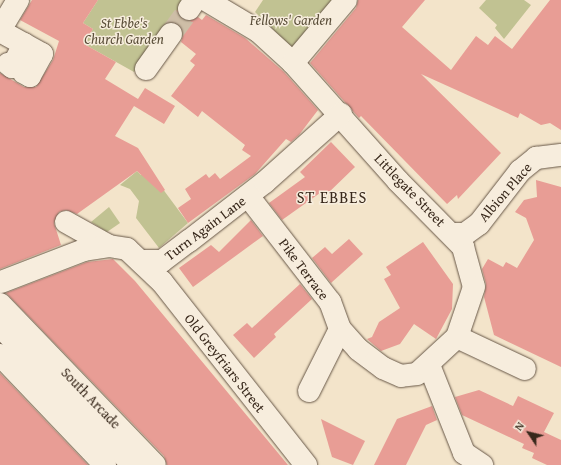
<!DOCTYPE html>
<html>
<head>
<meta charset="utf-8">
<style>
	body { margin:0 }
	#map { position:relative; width:561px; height:465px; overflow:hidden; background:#f3e4ca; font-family:"Gentium Book Plus",serif }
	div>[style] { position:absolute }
	.green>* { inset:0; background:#c1c292 }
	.building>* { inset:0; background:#e89d95 }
	.minor-tunnel>* { height:22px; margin-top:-11px; transform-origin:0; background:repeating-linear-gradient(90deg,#cebea7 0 22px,transparent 0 33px) }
	.roads { filter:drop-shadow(0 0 1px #675747) drop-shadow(0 0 1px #675747) }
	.minor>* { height:22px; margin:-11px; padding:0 11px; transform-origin:11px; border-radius:11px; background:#f7eddd }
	span { translate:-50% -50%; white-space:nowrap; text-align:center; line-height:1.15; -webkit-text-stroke:3px #f7eddd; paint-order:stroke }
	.park-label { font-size:14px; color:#5a4e39; font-style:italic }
	.street-label { font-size:14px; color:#38281b }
	.quarter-label { font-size:16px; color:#38281b; letter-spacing:1px }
	.north { position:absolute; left:509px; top:413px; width:40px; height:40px; -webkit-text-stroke:3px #f7eddd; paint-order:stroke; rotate:305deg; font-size:11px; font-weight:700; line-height:16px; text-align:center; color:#38281b }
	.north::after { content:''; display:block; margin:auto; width:14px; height:18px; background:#38281b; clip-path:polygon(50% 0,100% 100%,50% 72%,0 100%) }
</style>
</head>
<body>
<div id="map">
	<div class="green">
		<i style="clip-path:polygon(98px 0,185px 0,134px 72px,84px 44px,93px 29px,83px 23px)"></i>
		<i style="clip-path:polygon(263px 0,338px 0,294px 50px,255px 12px)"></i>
		<i style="clip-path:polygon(486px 0,524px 0,531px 5px,504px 39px,495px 28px,497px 25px,479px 8px)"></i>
		<i style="clip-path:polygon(148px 169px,188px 223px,159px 248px,136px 218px,139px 201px,130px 189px,120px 185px,137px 171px,141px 175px)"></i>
		<i style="clip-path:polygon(109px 207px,120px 223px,107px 232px,91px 222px)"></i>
	</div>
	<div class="building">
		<i style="clip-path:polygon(32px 0,98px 0,83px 23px,93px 29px,84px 44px,116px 62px,105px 79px,138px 99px,145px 88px,175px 106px,164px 124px,134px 106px,115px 136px,138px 148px,165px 190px,161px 193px,137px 171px,77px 214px,66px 210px,59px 212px,54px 223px,61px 245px,0 269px,0 73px,24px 87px,36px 87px,53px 60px,59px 41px,20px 20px)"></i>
		<i style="clip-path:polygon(358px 0,425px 0,402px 27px,451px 70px,476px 36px,488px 45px,495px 36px,512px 49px,550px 0,561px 0,561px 130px,550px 123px,541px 125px,520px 113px,518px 118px,421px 74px,501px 153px,458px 199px,457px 195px,447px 204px,361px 116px,359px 118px,310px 63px,356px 8px)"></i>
		<i style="clip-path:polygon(177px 10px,182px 19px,188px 21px,198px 17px,202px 20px,206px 15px,245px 38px,284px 72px,318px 110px,299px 135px,291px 142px,286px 139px,255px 174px,188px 223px,178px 208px,191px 199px,185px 189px,206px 174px,209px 178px,215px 173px,220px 179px,251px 156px,242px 150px,245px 145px,202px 111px,198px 117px,171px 96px,195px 65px,190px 61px,196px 54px,181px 42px,183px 35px,179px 24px,167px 22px)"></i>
		<i style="clip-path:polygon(331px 142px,355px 167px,324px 197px,320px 193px,282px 220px,269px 203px,305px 177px,300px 172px)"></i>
		<i style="clip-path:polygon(536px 180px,561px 187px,561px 367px,494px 335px,484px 297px,486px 284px,482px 269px,488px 259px,503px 267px,506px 262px,517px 268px,534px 240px,526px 218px,515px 212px,524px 200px,537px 197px)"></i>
		<i style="clip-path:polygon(251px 220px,263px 236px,193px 287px,179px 268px,211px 245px,219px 252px)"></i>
		<i style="clip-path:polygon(349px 239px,363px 254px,331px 283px,312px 258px,325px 247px,332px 254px)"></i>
		<i style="clip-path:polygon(423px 242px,453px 284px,452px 309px,436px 339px,414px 324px,400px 344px,381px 351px,367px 339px,372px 337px,379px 322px,400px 308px,384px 279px,391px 275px,386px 267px)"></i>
		<i style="clip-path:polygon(113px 259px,135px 281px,288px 465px,167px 465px,164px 456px,6px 293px,87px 262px)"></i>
		<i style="clip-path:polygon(300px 284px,312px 299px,274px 334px,276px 337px,254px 358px,233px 335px,247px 323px,252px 328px)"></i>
		<i style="clip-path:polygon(0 373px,88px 465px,0 465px)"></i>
		<i style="clip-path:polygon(479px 390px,513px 406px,518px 396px,554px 413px,544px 432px,561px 440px,561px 465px,547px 465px,532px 458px,534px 453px,522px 448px,524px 444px,462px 415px,455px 397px)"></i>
		<i style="clip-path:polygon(432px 406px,437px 420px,426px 425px,406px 465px,374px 465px,397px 419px)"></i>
		<i style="clip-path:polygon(321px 419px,365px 441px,353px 465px,332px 457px)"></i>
	</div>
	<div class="minor-tunnel">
		<i style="left:171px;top:34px;width:31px;rotate:-54deg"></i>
	</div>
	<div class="roads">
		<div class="minor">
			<i style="left:206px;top:0;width:61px;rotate:30.8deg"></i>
			<i style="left:258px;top:31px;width:47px;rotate:42.4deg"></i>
			<i style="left:293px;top:63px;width:158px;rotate:48.3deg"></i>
			<i style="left:398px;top:181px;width:93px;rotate:45.4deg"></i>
			<i style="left:463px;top:247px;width:41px;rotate:74.6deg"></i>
			<i style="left:474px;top:287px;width:53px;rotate:108.8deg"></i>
			<i style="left:457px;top:337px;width:54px;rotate:137.2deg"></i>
			<i style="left:417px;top:374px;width:16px;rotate:173deg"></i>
			<i style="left:401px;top:376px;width:20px;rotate:-156deg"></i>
			<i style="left:383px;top:368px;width:31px;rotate:-143deg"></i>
			<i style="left:358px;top:349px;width:27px;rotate:-132deg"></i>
			<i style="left:340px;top:329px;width:29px;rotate:-110deg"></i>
			<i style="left:330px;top:302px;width:134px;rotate:-127.7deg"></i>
			<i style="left:189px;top:9px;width:11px;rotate:-56deg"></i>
			<i style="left:0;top:30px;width:35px;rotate:-59deg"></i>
			<i style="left:0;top:31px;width:48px;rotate:28.7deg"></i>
			<i style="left:42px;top:54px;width:25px;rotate:119deg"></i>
			<i style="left:30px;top:76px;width:7px;rotate:-153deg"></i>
			<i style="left:293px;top:63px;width:82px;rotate:-49.9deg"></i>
			<i style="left:8px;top:64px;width:5px;rotate:37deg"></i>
			<i style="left:12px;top:67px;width:26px;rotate:-62deg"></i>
			<i style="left:146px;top:69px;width:43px;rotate:-54.5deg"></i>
			<i style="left:66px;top:222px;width:49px;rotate:29.2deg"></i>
			<i style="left:452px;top:234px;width:13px"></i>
			<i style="left:465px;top:234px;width:17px;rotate:-36deg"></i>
			<i style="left:479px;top:224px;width:67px;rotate:-52.3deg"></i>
			<i style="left:520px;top:171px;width:21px;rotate:-39deg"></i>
			<i style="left:536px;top:158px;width:25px;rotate:-7deg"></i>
			<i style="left:143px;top:261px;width:19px"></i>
			<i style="left:162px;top:261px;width:34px;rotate:-37deg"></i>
			<i style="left:189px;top:241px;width:96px;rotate:-37.8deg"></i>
			<i style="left:265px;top:182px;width:102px;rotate:-41.8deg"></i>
			<i style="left:1px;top:282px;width:89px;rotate:-21.1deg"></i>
			<i style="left:84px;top:250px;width:25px;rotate:-9deg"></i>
			<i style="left:109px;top:246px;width:18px;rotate:9deg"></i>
			<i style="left:127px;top:249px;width:48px;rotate:43.3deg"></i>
			<i style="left:162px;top:282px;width:233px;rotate:51.8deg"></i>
			<i style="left:0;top:304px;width:223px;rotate:46.1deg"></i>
			<i style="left:0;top:326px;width:192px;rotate:46.3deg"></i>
			<i style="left:457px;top:337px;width:75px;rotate:25.2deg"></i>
			<i style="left:0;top:355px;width:152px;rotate:46.3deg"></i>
			<i style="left:429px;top:365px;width:95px;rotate:68.3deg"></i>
			<i style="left:464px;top:453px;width:22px;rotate:34deg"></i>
			<i style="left:309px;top:391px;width:69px;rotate:-63.4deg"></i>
		</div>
	</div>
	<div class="park-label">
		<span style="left:291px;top:20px">Fellows' Garden</span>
		<span style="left:124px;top:31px">St Ebbe's<br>Church Garden</span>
	</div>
	<div class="street-label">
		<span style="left:410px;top:190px;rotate:46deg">Littlegate Street</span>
		<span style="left:505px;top:192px;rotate:-49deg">Albion Place</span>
		<span style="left:205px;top:228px;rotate:-37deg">Turn Again Lane</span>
		<span style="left:304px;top:269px;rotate:53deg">Pike Terrace</span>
		<span style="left:225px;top:363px;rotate:52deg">Old Greyfriars Street</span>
		<span style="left:91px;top:398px;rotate:46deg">South Arcade</span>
	</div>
	<div class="quarter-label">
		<span style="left:332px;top:197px">ST EBBES</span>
	</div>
	<div class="north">N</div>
</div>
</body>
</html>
